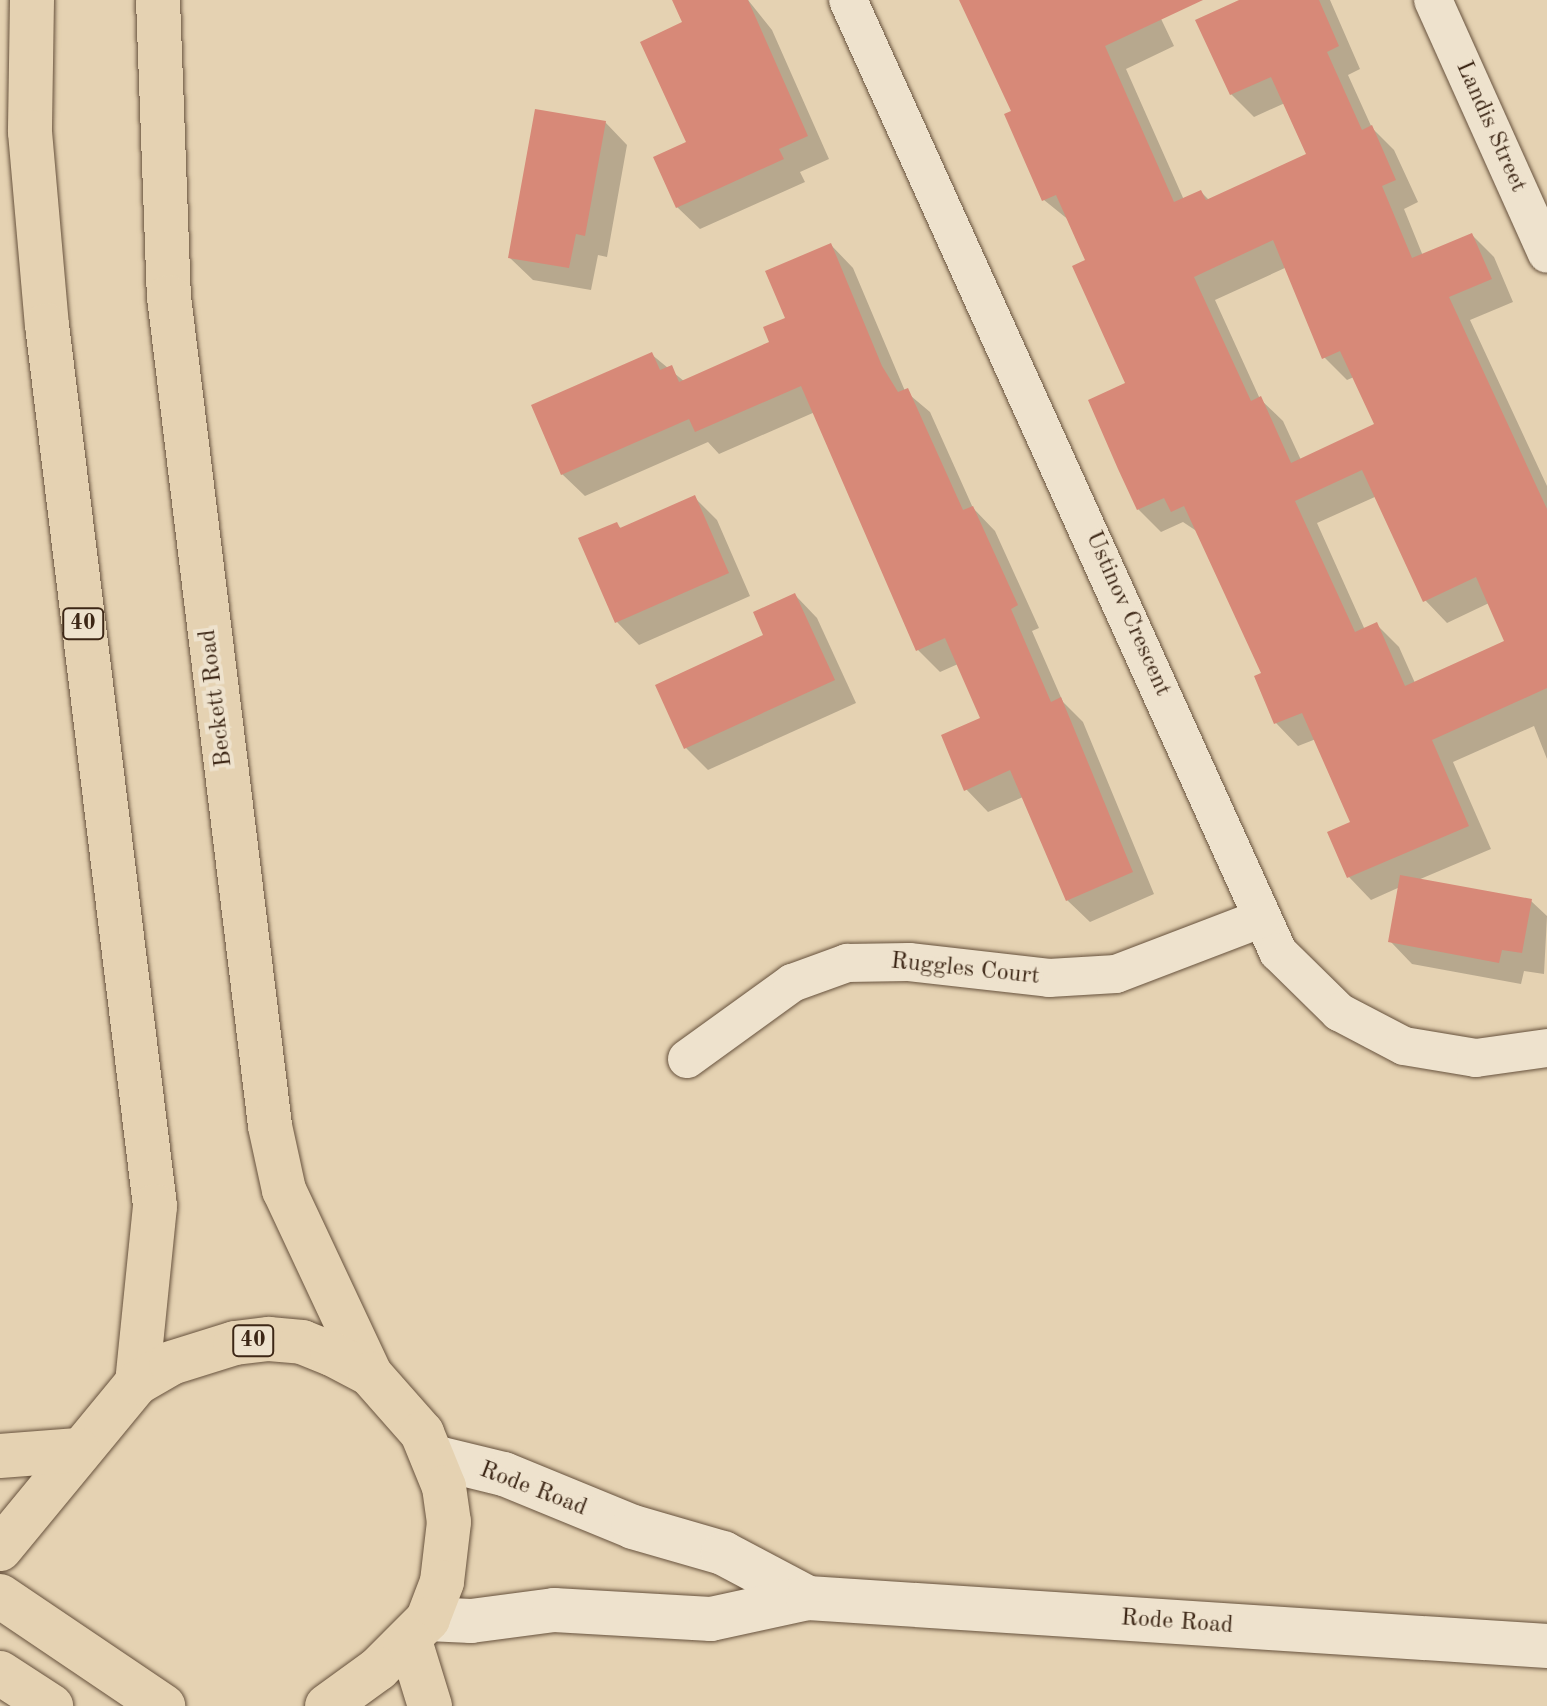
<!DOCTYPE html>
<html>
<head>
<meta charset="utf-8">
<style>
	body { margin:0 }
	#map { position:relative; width:1547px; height:1706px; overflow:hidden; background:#e5d2b2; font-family:"Old Standard TT",serif }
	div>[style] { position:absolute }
	.shadow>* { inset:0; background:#0003 }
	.building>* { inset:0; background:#d78978 }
	.roads { filter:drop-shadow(0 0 2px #67523d) drop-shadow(0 0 2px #67523d) }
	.minor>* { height:38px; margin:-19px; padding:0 19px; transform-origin:19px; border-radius:19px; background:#eee2cd }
	.secondary>* { height:44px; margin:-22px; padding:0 22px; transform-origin:22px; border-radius:22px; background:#eee2cd }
	.primary>* { height:44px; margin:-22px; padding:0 22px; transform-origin:22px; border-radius:22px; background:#e5d2b2 }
	.trunk>* { height:44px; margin:-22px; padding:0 22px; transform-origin:22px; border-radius:22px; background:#e5d2b2 }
	span { translate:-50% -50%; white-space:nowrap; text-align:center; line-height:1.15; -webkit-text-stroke:8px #eee2cd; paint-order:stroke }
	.shield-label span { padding:2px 6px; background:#eee2cd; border:2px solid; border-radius:6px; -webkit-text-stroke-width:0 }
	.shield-label { font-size:22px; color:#3d2716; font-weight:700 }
	.street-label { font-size:24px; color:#3d2716 }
</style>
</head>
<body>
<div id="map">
	<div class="shadow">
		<i style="clip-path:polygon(674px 0,748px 0,772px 30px,829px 159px,800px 172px,805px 182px,700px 229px,677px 207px,689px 143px,685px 23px)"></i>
		<i style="clip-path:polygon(evenodd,961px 0,1152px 0,1174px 46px,1126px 69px,1184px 200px,1201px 192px,1209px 200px,1309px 155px,1285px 103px,1254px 117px,1231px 94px,1244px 0,1330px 0,1360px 69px,1348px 75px,1372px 128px,1394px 150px,1418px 202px,1404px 209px,1423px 256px,1472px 235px,1494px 257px,1513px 302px,1470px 320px,1547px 486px,1547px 759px,1534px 726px,1453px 762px,1491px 849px,1418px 880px,1531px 901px,1547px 916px,1544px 974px,1524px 971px,1521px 984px,1412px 964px,1390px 941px,1400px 887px,1371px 900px,1349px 877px,1353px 823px,1316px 739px,1298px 746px,1276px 723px,1263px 674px,1198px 532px,1183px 522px,1161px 532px,1138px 509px,1127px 384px,1088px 261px,1070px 221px,1044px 200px,1014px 112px,961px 0,1287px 267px,1324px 357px,1347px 380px,1354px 377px,1377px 425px,1301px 460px,1283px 421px,1260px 399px,1215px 300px,1287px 267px,961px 0,1377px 496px,1425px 600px,1447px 623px,1489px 603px,1507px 642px,1415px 683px,1399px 647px,1377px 625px,1365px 630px,1317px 523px,1377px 496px)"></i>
		<i style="clip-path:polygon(605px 122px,627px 145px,607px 257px,598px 255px,591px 290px,533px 280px,510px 258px)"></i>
		<i style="clip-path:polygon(831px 245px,853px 268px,905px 391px,930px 412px,973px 508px,995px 531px,1039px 628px,1032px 631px,1063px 702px,1083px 722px,1154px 894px,1090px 922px,1067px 900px,1023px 797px,988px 812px,966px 789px,982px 719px,958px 664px,940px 672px,918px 650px,815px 412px,719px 454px,708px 442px,585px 496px,562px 474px,651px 354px,685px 382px,772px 343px)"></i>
		<i style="clip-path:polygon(694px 497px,717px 520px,750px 596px,639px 645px,617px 622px,616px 524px,622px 529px)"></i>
		<i style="clip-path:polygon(795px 595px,817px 618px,856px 703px,708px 770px,686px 748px)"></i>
	</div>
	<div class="building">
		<i style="clip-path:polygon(672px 0,748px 0,808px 136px,779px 149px,784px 159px,676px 208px,653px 157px,686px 142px,640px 42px,682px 22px)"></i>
		<i style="clip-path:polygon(evenodd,959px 0,1203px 0,1105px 46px,1174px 202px,1201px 190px,1206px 200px,1306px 154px,1271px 77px,1230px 95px,1195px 20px,1239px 0,1319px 0,1339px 46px,1327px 52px,1362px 130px,1372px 125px,1396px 180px,1382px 186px,1412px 258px,1472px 233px,1492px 279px,1449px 297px,1547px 509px,1547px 688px,1432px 740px,1469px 826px,1347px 878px,1327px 832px,1350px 822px,1302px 713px,1274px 724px,1254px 676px,1261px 673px,1184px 506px,1171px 512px,1164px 498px,1137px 510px,1118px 469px,1088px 400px,1125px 383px,1072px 266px,1085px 260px,1056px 195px,1042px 201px,1004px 114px,1011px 111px,959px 0,1273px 240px,1322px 359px,1340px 351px,1374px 424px,1291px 463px,1261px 396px,1251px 401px,1194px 277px,1273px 240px,959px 0,1362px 470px,1423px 602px,1476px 577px,1504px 641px,1405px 686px,1377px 622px,1355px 632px,1295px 501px,1362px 470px)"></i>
		<i style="clip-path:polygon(535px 109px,606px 121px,585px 236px,576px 234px,569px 268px,508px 258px)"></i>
		<i style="clip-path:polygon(831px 243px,882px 366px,898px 392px,908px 388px,963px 510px,973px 506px,1018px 605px,1011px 609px,1051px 702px,1061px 697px,1133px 872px,1066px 901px,1010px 770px,964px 791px,941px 735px,980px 718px,945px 638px,916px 651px,801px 386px,695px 432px,689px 419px,561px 475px,531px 405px,652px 352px,660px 370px,672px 365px,679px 382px,769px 342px,763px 327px,785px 318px,765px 271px)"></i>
		<i style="clip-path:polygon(695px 495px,729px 573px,615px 623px,578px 538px,617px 522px,620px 528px)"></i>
		<i style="clip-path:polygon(795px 593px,835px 680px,684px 749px,655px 685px,763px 635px,753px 612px)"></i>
		<i style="clip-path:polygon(1400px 875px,1532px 899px,1522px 953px,1502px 950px,1499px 963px,1388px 942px)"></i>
	</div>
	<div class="roads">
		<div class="minor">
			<i style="left:848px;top:0;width:1045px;rotate:65.69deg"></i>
			<i style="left:1278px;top:952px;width:86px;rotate:44.5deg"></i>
			<i style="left:1339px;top:1012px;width:73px;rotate:27.6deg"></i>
			<i style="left:1404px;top:1046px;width:73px;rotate:9.5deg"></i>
			<i style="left:1476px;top:1058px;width:72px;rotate:-8deg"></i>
			<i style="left:1433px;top:0;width:278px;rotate:65.8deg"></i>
			<i style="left:687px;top:1059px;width:130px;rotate:-35.9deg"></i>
			<i style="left:792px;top:983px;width:59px;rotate:-20deg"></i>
			<i style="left:847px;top:963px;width:62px;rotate:-0.9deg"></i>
			<i style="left:909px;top:962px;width:141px;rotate:6.5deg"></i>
			<i style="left:1049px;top:978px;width:67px;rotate:-3.4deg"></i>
			<i style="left:1116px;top:974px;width:154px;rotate:-20.9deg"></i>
		</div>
		<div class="secondary">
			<i style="left:434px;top:1457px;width:72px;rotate:13.7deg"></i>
			<i style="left:504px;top:1474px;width:139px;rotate:22.3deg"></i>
			<i style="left:633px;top:1527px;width:94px;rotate:16.1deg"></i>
			<i style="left:723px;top:1553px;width:96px;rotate:27.9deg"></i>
			<i style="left:428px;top:1619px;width:43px;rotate:2.7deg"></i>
			<i style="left:471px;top:1621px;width:84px;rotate:-7.5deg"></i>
			<i style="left:554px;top:1610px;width:157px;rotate:3.3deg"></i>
			<i style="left:711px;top:1619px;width:99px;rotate:-12.2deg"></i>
			<i style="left:808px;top:1598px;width:741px;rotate:3.72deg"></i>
		</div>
		<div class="primary">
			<i style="left:32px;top:0;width:132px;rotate:90.9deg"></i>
			<i style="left:30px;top:132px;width:194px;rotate:85deg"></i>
			<i style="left:47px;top:325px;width:888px;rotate:83.01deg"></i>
			<i style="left:155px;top:1206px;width:178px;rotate:95.8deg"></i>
			<i style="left:158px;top:0;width:297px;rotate:87.9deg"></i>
			<i style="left:169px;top:297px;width:835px;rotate:83.05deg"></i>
			<i style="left:270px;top:1126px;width:66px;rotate:77.7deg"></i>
			<i style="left:284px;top:1190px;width:203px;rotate:64.9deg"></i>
			<i style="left:0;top:1549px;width:215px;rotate:-50.5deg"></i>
			<i style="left:137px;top:1383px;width:39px;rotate:-30deg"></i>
			<i style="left:171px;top:1363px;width:67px;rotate:-17.4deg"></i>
			<i style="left:235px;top:1343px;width:34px;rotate:-7deg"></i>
			<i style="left:269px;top:1339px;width:33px;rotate:5deg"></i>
			<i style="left:302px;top:1342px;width:32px;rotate:22deg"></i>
			<i style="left:332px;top:1354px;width:43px;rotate:27.8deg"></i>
			<i style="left:370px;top:1374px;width:79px;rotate:48.6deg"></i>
			<i style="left:422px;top:1433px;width:58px;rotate:67.8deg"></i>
			<i style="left:444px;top:1487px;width:35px;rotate:82deg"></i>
			<i style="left:449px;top:1522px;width:60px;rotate:96.7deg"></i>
			<i style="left:442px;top:1582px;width:40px;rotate:111deg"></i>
			<i style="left:428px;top:1619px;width:71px;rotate:135deg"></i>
			<i style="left:378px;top:1669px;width:63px;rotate:144deg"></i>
		</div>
		<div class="trunk">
			<i style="left:0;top:1456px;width:78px;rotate:-4.4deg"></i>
			<i style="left:0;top:1596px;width:197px;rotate:34deg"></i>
			<i style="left:410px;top:1641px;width:68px;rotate:72.9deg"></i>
			<i style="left:0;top:1673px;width:61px;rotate:32.9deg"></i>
		</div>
	</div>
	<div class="shield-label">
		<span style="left:83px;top:624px">40</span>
		<span style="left:253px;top:1341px">40</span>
	</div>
	<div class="street-label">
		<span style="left:1490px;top:127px;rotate:66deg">Landis Street</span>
		<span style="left:1127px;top:614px;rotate:66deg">Ustinov Crescent</span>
		<span style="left:217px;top:698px;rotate:-97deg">Beckett Road</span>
		<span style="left:965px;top:970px;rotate:6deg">Ruggles Court</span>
		<span style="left:533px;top:1490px;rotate:21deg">Rode Road</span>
		<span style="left:1177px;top:1623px;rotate:4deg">Rode Road</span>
	</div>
</div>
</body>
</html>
